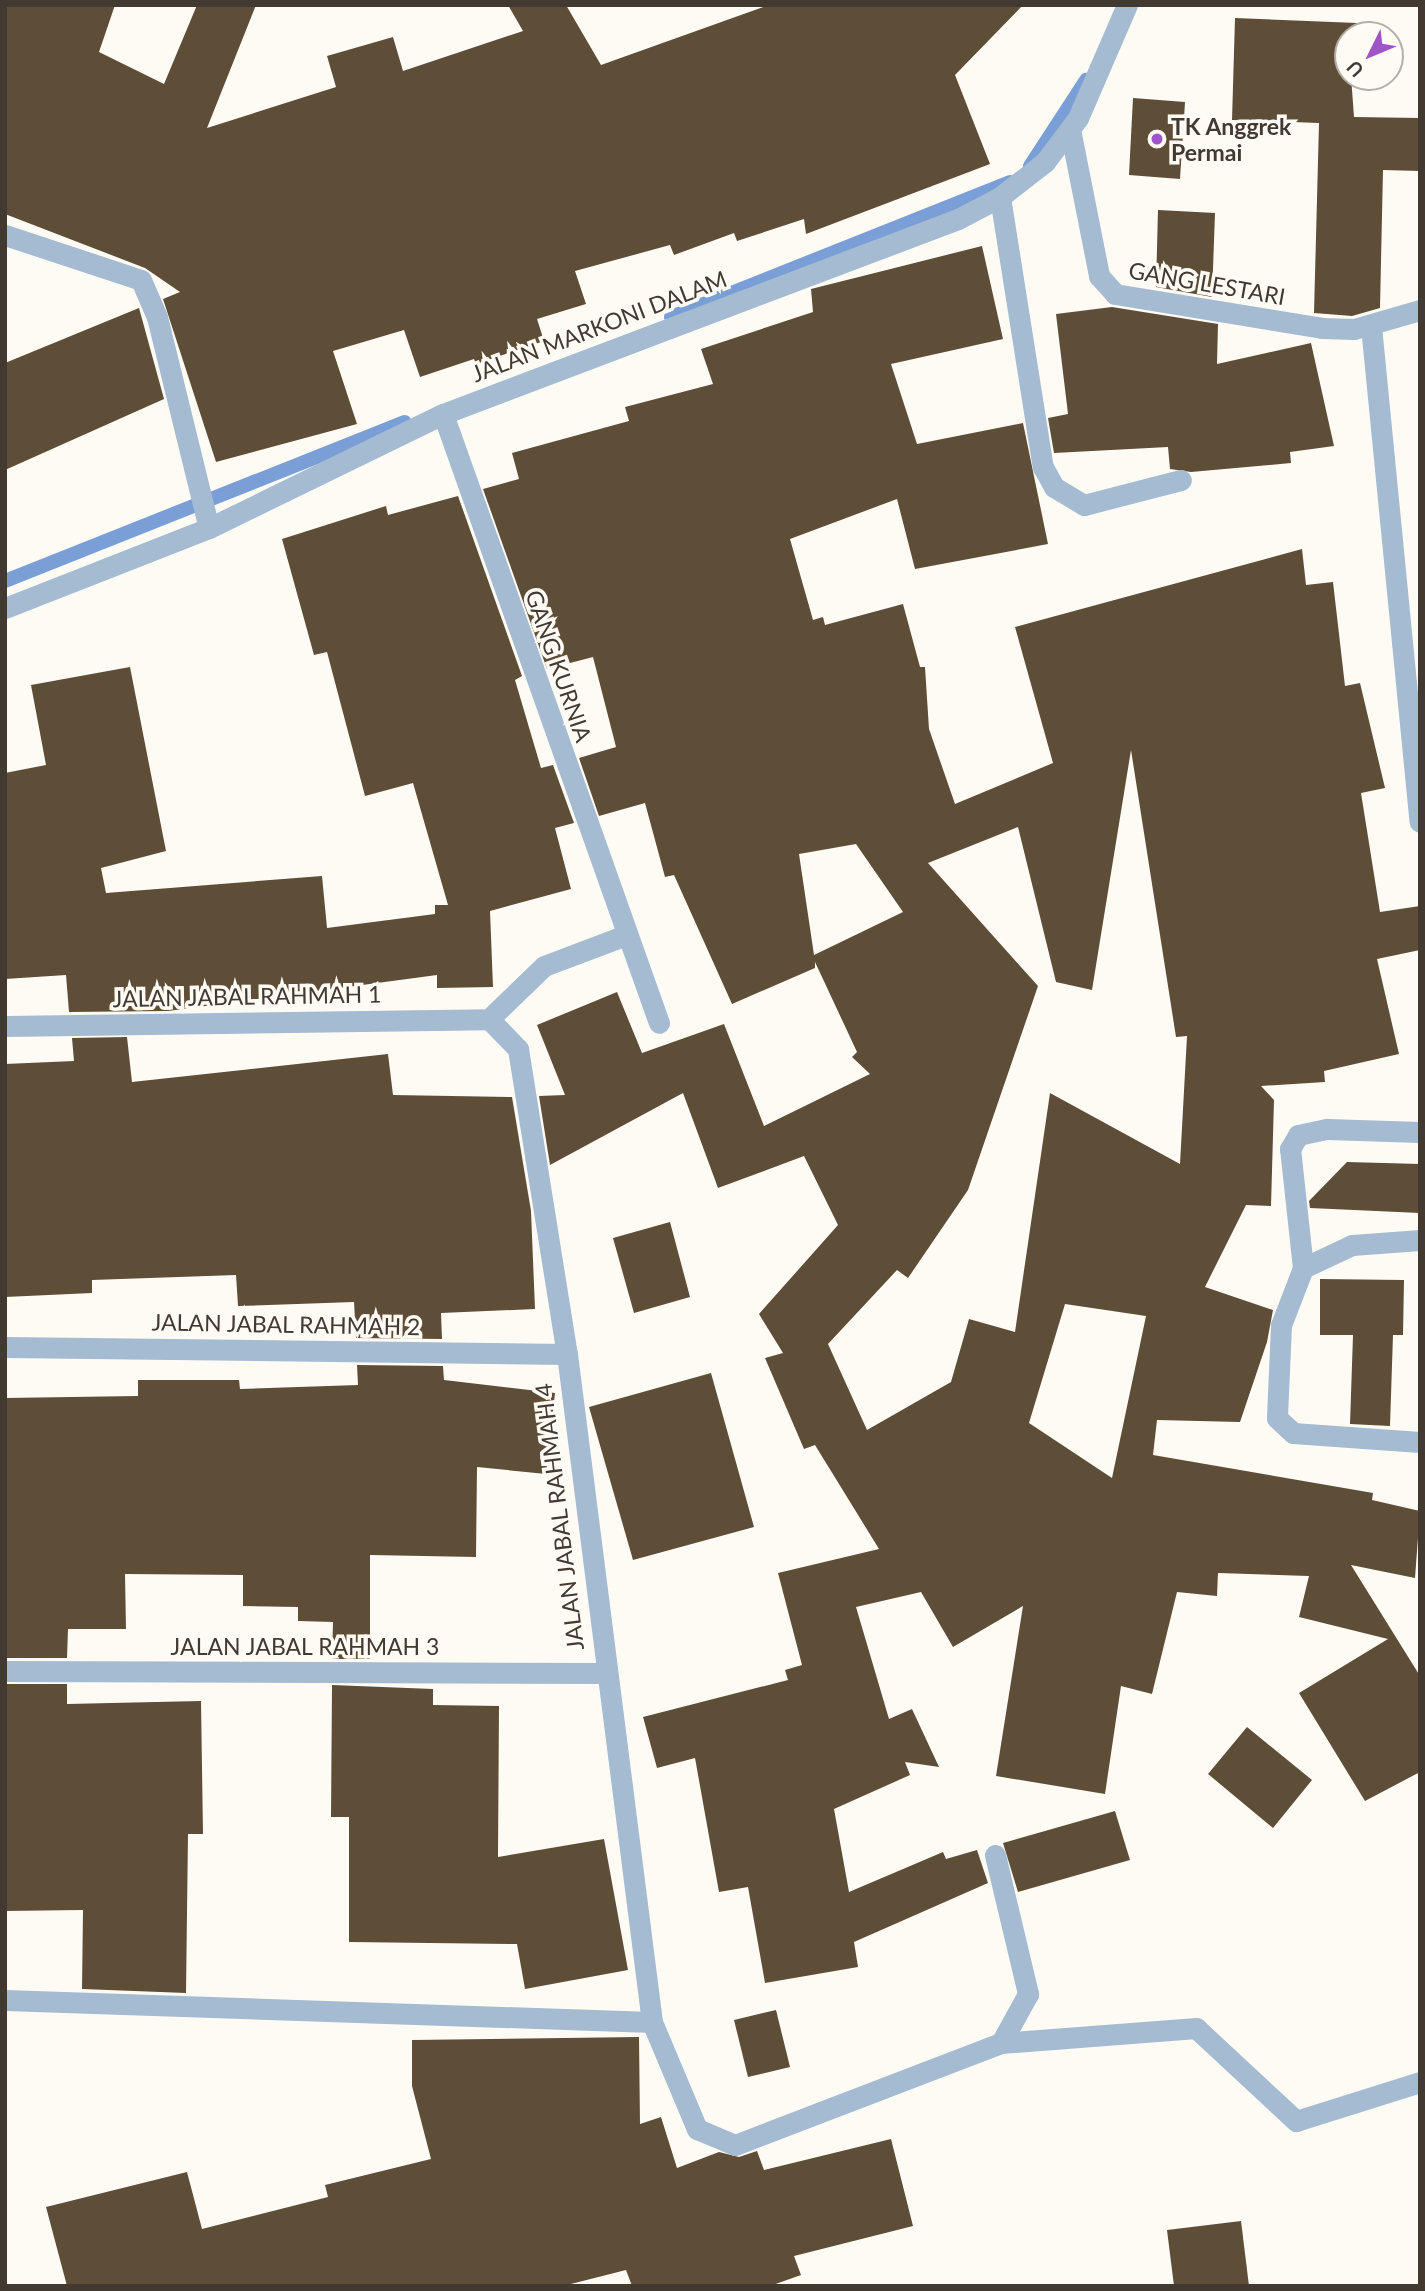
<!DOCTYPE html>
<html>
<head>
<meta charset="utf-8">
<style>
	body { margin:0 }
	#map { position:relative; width:1425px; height:2291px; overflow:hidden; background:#fefbf5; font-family:Lato,sans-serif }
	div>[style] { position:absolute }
	.stream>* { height:14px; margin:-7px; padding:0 7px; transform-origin:7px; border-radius:7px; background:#799fd6 }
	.building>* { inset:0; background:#5e4e38 }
	.lane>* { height:21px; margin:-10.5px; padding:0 10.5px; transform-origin:10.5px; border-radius:10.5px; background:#a5bbd2 }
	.street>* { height:21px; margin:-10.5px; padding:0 10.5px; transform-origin:10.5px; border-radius:10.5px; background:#a5bbd2 }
	.dots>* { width:19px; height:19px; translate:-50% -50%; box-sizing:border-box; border:4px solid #fefbf5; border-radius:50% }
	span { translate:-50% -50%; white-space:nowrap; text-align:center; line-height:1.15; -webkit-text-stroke:7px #fefbf5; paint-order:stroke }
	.poi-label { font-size:23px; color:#423a30; font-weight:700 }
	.left { translate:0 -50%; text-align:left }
	.street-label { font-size:23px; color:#423a30 }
	.frame { position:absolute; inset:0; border:7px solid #423a30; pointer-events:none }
	.north { position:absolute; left:1334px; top:21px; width:70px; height:70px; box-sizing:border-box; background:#fefbf5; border:2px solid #b3aea6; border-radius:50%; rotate:227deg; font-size:19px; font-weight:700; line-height:28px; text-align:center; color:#423a30 }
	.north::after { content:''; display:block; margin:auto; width:24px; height:32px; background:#9f55c8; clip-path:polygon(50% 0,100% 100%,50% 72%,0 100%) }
</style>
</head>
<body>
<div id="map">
	<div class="stream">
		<i style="left:1030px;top:166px;width:103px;rotate:-56.9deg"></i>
		<i style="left:671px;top:317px;width:365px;rotate:-21.7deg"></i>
		<i style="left:5px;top:581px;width:430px;rotate:-21.7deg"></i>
	</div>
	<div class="building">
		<i style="clip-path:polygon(5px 5px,115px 5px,99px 52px,164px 84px,197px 5px,256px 5px,207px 128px,336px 87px,327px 56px,393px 37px,403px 71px,523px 31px,508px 5px,566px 5px,601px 65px,769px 5px,1023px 5px,955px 75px,990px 164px,806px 234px,804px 219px,737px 241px,734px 233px,674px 255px,670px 245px,575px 271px,586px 304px,537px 319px,544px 341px,476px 364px,474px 359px,420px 377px,404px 330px,333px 351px,357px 424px,216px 462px,163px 299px,180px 292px,145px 268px,5px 214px)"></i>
		<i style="clip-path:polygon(1235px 18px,1357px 23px,1356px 35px,1348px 35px,1354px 117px,1420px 118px,1420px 171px,1383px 170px,1380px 308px,1352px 316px,1314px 313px,1319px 123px,1232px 120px)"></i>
		<i style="clip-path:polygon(1133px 98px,1185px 102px,1180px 179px,1129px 175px)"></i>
		<i style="clip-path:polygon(1158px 210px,1215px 213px,1212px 297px,1156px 287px)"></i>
		<i style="clip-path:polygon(evenodd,982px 246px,1003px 339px,891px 364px,917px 444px,1023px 423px,1048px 544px,915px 569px,897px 499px,790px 539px,813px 620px,823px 617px,825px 625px,903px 604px,920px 667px,925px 667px,929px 729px,955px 804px,1053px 763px,1015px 627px,1302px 549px,1306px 585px,1333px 582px,1345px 686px,1360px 683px,1385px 788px,1361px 793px,1380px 912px,1420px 906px,1420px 950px,1377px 959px,1399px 1054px,1324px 1071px,1325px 1082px,1261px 1086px,1274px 1100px,1271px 1206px,1246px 1205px,1205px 1287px,1273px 1310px,1267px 1342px,1240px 1422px,1157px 1420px,1153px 1455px,1373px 1493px,1372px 1500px,1420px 1511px,1415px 1578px,1351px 1565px,1420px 1676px,1420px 1772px,1365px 1801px,1299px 1693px,1388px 1639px,1299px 1617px,1309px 1576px,1218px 1573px,1217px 1596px,1177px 1592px,1152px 1694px,1121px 1686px,1105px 1794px,996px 1776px,1023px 1606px,953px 1647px,921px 1592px,856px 1607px,889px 1719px,912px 1709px,939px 1767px,905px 1762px,910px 1775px,834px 1809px,849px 1892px,943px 1852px,946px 1859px,977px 1850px,988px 1883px,854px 1942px,858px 1967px,765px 1983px,748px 1887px,719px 1892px,695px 1758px,657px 1768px,643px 1717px,788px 1680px,785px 1670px,802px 1665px,778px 1573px,879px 1549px,815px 1445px,804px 1449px,765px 1358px,783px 1353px,759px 1314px,838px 1225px,804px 1156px,718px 1188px,683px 1093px,550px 1165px,539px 1096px,565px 1095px,537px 1025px,617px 992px,642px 1053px,724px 1024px,764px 1126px,870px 1074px,852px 1057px,857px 1052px,815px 962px,815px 968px,732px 1004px,674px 875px,665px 877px,645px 803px,599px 816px,579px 758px,616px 747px,593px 657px,547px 669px,483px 489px,519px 479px,512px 453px,629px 421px,625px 407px,713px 384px,701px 349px,813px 312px,811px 289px,982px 246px,1131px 750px,1176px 1037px,1187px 1036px,1180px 1164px,1050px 1093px,1015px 1332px,969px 1319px,951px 1382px,867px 1430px,828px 1344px,897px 1270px,908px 1278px,968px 1190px,1038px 986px,928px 863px,1018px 827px,1056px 982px,1092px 990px,1131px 750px,982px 246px,856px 844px,903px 912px,814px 955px,799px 854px,856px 844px,982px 246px,1065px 1304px,1146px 1316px,1112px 1478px,1029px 1423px,1065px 1304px)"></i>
		<i style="clip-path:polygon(1112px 307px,1218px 324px,1217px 364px,1311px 343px,1334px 446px,1290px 452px,1291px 463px,1191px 472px,1170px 469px,1168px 447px,1054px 453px,1048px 418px,1068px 414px,1056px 314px)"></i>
		<i style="clip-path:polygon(139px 308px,164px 399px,5px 470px,5px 363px)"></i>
		<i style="clip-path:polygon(458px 496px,522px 676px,515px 680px,541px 768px,553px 765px,574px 823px,555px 828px,571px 889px,490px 911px,493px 987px,437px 988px,437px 975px,168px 1011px,69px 1012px,66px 975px,5px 979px,5px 773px,46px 765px,31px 685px,130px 667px,166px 851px,101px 868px,106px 893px,322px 876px,327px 928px,435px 914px,435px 905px,448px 905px,413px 783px,365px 796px,327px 652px,314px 655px,282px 539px,386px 506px,388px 515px)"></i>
		<i style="clip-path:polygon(127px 1037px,132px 1082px,388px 1054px,393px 1095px,512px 1097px,531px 1211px,535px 1309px,441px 1313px,442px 1339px,356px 1338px,354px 1302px,238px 1306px,236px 1275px,92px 1280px,92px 1293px,5px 1297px,5px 1064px,74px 1061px,72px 1038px)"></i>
		<i style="clip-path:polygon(1347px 1162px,1420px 1164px,1420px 1213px,1310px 1208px,1309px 1201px)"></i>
		<i style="clip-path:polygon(670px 1222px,690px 1297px,634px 1313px,613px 1238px)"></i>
		<i style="clip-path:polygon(1320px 1279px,1404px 1280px,1403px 1335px,1393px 1335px,1390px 1426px,1350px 1424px,1353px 1335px,1320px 1335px)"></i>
		<i style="clip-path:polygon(357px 1365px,443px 1366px,444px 1380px,555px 1393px,546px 1474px,477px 1467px,476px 1557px,370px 1555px,370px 1659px,332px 1659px,333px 1622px,298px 1621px,298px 1607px,243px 1606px,243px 1575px,125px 1574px,126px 1629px,68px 1629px,67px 1658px,5px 1658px,5px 1398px,138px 1396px,138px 1380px,239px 1380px,240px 1389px,358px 1385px)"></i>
		<i style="clip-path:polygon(711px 1373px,754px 1527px,633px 1560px,589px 1407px)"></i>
		<i style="clip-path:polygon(5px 1684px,67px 1684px,67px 1704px,201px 1701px,203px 1834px,188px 1834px,186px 1993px,82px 1989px,83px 1910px,5px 1911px)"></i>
		<i style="clip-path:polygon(332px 1685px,433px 1689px,433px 1705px,499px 1706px,498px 1857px,604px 1839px,628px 1970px,525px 1989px,517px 1944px,349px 1942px,349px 1817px,331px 1817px)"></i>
		<i style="clip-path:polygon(1247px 1727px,1312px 1780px,1273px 1828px,1208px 1774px)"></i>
		<i style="clip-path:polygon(1115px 1811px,1130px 1860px,1018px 1892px,1003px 1843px)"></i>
		<i style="clip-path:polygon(776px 2010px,790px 2067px,748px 2077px,734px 2020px)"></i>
		<i style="clip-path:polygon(639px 2037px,640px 2124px,661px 2117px,677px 2168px,719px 2152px,739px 2157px,757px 2151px,764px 2170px,891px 2139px,913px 2226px,794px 2256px,801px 2275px,770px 2286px,632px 2286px,626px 2270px,563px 2286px,67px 2286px,46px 2207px,187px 2172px,202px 2229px,328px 2197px,325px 2185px,431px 2159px,412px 2086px,412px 2040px)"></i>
		<i style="clip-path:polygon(1241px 2221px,1249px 2286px,1174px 2286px,1167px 2230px)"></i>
	</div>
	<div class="lane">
		<i style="left:5px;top:235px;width:143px;rotate:18.3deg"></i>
		<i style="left:141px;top:280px;width:40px;rotate:66.6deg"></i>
		<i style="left:157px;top:317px;width:217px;rotate:76.2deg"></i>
	</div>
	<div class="street">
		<i style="left:1070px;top:129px;width:150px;rotate:78.8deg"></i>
		<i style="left:1099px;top:276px;width:24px;rotate:48deg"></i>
		<i style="left:1115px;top:294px;width:210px;rotate:9.3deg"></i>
		<i style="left:1322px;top:328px;width:32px;rotate:2deg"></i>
		<i style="left:1354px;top:329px;width:69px;rotate:-16.1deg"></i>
		<i style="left:1000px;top:197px;width:273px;rotate:81deg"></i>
		<i style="left:1043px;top:467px;width:23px;rotate:61deg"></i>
		<i style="left:1054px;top:487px;width:35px;rotate:31deg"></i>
		<i style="left:1084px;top:505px;width:100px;rotate:-14.5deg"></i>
		<i style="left:1371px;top:326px;width:498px;rotate:84.4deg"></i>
		<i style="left:443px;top:414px;width:646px;rotate:70.47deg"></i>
		<i style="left:5px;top:608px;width:219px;rotate:-21.4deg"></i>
		<i style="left:209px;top:528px;width:260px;rotate:-26deg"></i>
		<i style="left:443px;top:414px;width:551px;rotate:-20.74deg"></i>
		<i style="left:958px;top:219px;width:47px;rotate:-27.6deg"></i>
		<i style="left:1000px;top:197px;width:57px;rotate:-37.9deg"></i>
		<i style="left:1045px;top:162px;width:55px;rotate:-53.1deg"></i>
		<i style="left:1078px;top:118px;width:123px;rotate:-66.6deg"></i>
		<i style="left:489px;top:1019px;width:42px;rotate:46deg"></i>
		<i style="left:518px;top:1049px;width:309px;rotate:80.9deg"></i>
		<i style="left:567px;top:1354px;width:673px;rotate:82.75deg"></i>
		<i style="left:652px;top:2022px;width:116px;rotate:67.2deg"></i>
		<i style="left:697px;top:2129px;width:41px;rotate:22.8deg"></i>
		<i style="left:735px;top:2145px;width:285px;rotate:-21deg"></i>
		<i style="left:1001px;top:2043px;width:196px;rotate:-4.4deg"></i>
		<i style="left:1196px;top:2028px;width:137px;rotate:42.9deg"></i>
		<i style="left:1296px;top:2121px;width:130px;rotate:-17.5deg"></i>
		<i style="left:489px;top:1019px;width:76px;rotate:-43.9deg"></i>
		<i style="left:544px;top:966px;width:88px;rotate:-20.7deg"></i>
		<i style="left:5px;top:1026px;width:484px;rotate:-0.8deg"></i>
		<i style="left:1420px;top:1240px;width:68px;rotate:175.8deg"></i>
		<i style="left:1352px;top:1245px;width:54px;rotate:154.9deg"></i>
		<i style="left:1303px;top:1268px;width:61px;rotate:111.1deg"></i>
		<i style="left:1281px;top:1325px;width:93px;rotate:92.5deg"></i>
		<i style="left:1277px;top:1418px;width:22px;rotate:43deg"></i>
		<i style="left:1293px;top:1433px;width:127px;rotate:4.1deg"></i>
		<i style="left:1303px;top:1268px;width:120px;rotate:-96.2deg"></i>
		<i style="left:1290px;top:1149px;width:16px;rotate:-60deg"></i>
		<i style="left:1298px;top:1135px;width:30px;rotate:-12deg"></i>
		<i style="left:1327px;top:1129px;width:93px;rotate:1.8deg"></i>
		<i style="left:5px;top:1347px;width:562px;rotate:0.71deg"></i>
		<i style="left:5px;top:1671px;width:599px;rotate:0.19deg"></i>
		<i style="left:995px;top:1855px;width:143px;rotate:76.6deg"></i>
		<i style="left:1028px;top:1994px;width:56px;rotate:118.9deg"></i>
		<i style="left:5px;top:2000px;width:647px;rotate:1.95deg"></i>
	</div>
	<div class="dots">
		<i style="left:1157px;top:139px;background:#9f55c8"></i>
	</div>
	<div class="poi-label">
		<span class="left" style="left:1171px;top:139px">TK Anggrek<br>Permai</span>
	</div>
	<div class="street-label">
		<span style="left:1207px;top:283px;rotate:10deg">GANG LESTARI</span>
		<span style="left:599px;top:326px;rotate:-21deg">JALAN MARKONI DALAM</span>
		<span style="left:559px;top:666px;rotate:71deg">GANG KURNIA</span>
		<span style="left:247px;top:996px;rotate:-1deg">JALAN JABAL RAHMAH 1</span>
		<span style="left:286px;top:1324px;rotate:1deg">JALAN JABAL RAHMAH 2</span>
		<span style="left:559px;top:1517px;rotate:-97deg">JALAN JABAL RAHMAH 4</span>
		<span style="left:305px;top:1646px">JALAN JABAL RAHMAH 3</span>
	</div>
	<div class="frame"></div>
	<div class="north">U</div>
</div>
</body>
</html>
